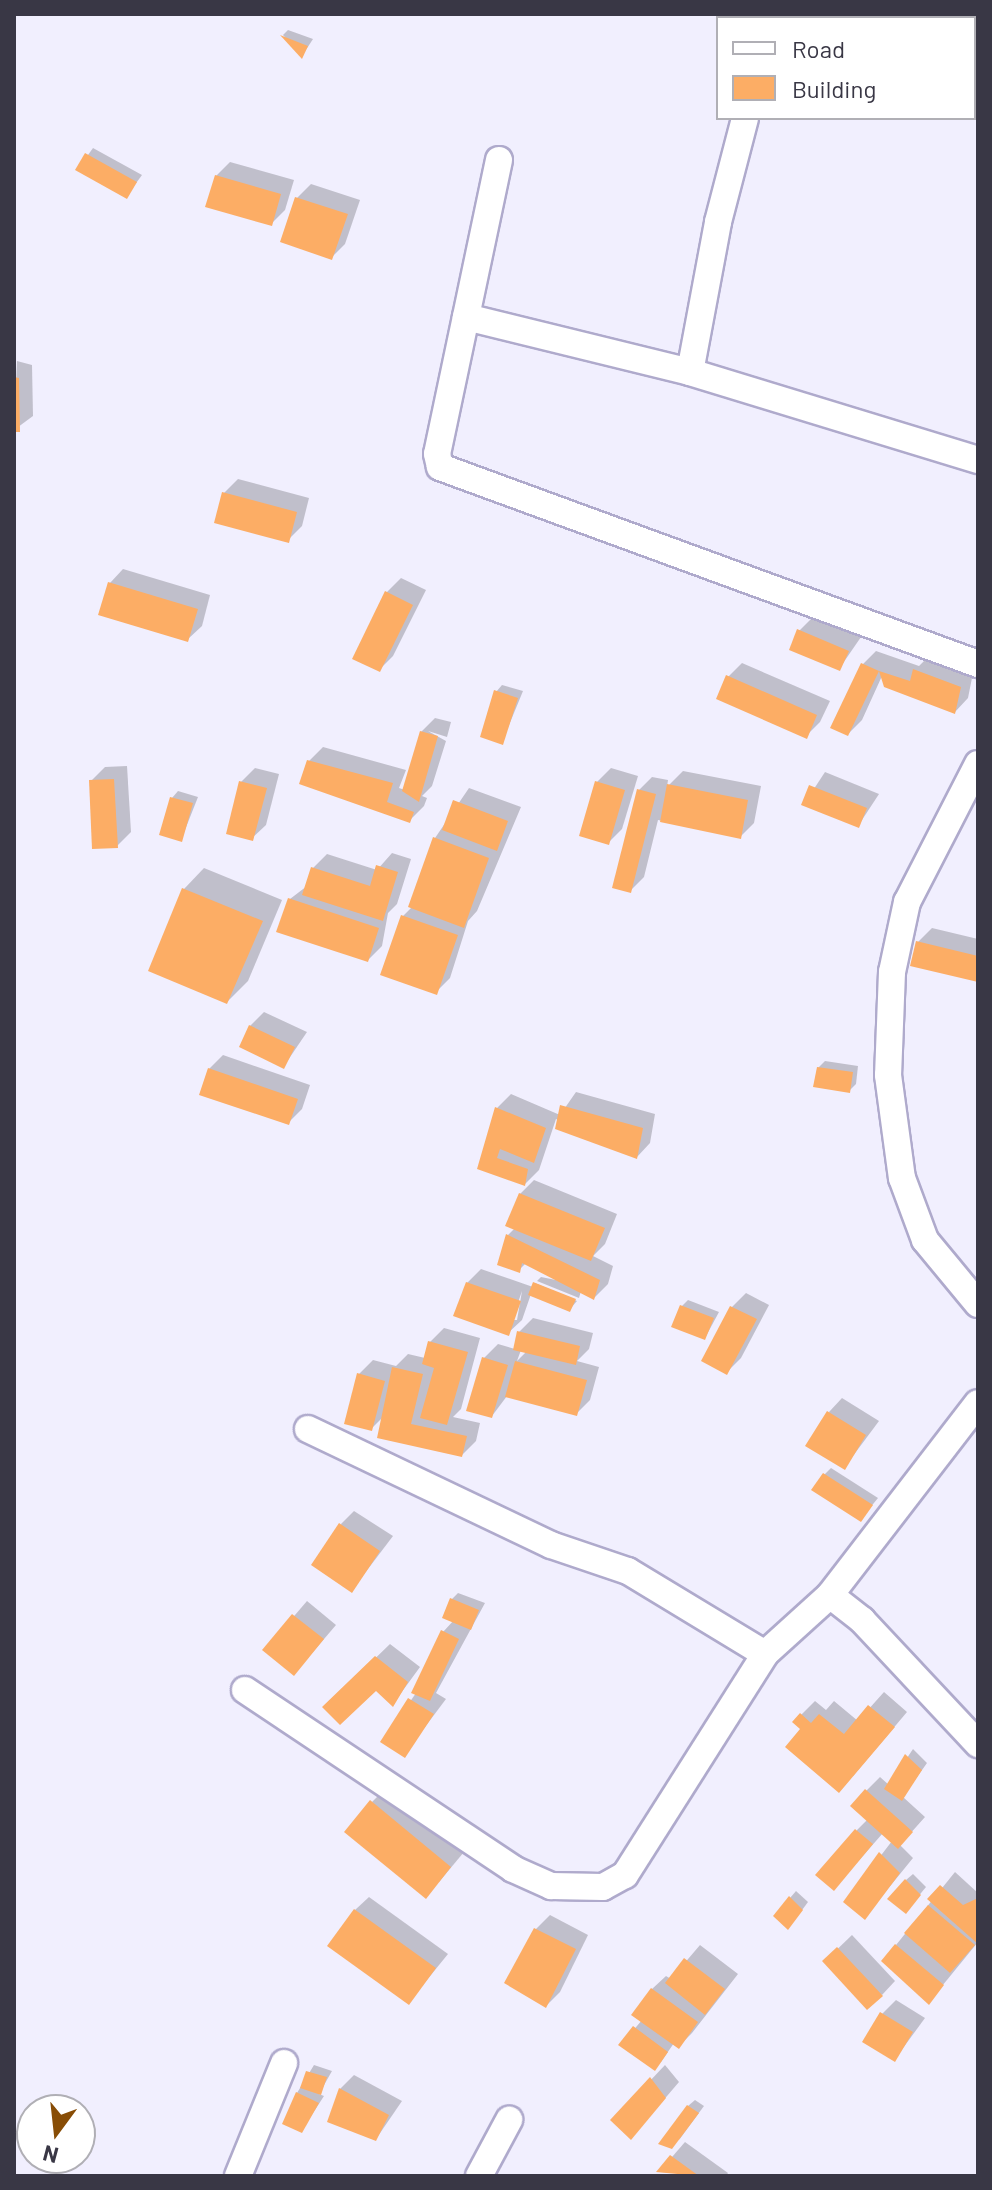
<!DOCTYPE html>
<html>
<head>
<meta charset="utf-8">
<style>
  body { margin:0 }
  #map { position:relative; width:992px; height:2190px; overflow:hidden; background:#f1effe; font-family:Barlow,sans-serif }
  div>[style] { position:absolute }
  .shadow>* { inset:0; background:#0003 }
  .building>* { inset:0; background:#fcad65 }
  .roads { filter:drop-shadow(2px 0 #afaacc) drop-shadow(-2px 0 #afaacc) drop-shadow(0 2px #afaacc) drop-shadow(0 -2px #afaacc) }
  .minor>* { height:26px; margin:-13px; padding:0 13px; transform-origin:13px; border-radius:13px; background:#fff }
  span { translate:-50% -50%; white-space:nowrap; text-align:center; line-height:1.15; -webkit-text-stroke:7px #fff; paint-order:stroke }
  .frame { position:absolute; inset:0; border:16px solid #393745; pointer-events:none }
  .legend { position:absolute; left:716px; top:16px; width:260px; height:104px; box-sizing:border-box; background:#fff; border:2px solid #b0afb5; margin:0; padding:10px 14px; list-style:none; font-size:24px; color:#393745 }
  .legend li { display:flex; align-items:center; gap:16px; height:40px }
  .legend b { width:40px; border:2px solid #b0afb5 }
  .north { position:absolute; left:16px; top:2094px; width:80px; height:80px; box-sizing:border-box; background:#fff; border:2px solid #b0afb5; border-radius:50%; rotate:195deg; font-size:22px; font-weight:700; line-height:32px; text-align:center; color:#393745 }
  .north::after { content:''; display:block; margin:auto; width:28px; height:36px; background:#884d06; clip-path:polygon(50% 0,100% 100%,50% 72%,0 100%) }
</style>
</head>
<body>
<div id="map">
  <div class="shadow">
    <i style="clip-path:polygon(288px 30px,313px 39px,302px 56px,283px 35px)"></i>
    <i style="clip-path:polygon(93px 148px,142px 175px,126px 197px,78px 169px)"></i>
    <i style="clip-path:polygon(230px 162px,294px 180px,285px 210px,271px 224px,216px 176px)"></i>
    <i style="clip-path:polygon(311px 184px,360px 200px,345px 244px,331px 258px,297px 198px)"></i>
    <i style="clip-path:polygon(17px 361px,32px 365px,33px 416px,14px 430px)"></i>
    <i style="clip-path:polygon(238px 479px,309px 498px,302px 526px,288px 540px,224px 493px)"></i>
    <i style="clip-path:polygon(123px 569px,210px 595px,202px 626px,188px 639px,110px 583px)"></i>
    <i style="clip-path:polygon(401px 578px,426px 590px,393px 656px,379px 670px,387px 592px)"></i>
    <i style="clip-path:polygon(813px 617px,861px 637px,839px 669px,799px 631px)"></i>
    <i style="clip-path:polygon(876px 651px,919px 666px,929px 656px,973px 673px,968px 698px,955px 712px,882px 676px,862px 720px,848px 734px,863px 664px)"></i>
    <i style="clip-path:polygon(742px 663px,830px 701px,820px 722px,806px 736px,728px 677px)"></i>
    <i style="clip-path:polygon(502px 685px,523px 691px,502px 742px,496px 692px)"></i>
    <i style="clip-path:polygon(435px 718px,451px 722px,447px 737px,428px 731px,446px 741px,432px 786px,422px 796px,427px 798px,424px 806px,410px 820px,309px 761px,323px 747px,406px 770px,399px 788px,405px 790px,421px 732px)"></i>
    <i style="clip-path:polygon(127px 766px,131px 832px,117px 846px,91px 781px,105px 767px)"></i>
    <i style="clip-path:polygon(255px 768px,279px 774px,266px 825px,252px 838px,241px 782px)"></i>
    <i style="clip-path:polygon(611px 768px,638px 776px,622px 829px,608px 843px,597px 782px)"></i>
    <i style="clip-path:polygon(683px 771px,761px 786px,754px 823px,740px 837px,658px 820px,644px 877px,630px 891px,639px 790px,652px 777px,668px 780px,667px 787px)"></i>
    <i style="clip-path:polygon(825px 772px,879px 794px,858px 826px,804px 804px)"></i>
    <i style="clip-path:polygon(469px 788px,521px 807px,477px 911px,468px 921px,450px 978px,436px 992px,403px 916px,412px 907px,435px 838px)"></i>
    <i style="clip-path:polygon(178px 791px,198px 797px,181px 840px,172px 798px)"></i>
    <i style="clip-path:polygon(392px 853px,411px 859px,397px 904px,388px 913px,382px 946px,368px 960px,290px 899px,307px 886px,313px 868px,327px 854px,377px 870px)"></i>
    <i style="clip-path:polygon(204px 868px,282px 900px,248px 981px,227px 1002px,150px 970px,184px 889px)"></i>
    <i style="clip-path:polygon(932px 928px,978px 939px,978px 980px,918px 942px)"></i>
    <i style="clip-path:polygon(264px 1012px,307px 1032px,284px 1066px,250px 1026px)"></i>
    <i style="clip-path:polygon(223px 1055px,310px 1085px,302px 1109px,288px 1123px,209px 1069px)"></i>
    <i style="clip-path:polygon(825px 1061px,858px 1066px,856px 1084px,849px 1091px,818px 1068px)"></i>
    <i style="clip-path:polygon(576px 1092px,655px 1114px,650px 1143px,637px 1157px,556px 1119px,539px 1170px,525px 1184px,480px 1167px,497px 1108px,511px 1094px,560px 1115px)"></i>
    <i style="clip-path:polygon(534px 1180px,617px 1214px,605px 1244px,593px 1256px,613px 1266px,608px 1284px,594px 1298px,581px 1291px,579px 1298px,537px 1281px,541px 1277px,561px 1281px,526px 1263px,519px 1270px,508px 1235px,515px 1228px,520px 1194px)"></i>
    <i style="clip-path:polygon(evenodd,481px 1269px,533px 1287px,535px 1283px,577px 1301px,570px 1309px,531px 1294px,522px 1320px,508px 1333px,467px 1283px,481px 1269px,522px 1291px,517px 1320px,512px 1320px,522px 1291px)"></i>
    <i style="clip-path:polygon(746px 1293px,769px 1305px,741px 1358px,727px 1372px,704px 1360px,732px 1307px)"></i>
    <i style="clip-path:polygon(688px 1300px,719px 1312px,705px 1338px,682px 1306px)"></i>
    <i style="clip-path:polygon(evenodd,533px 1318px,593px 1333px,589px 1349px,577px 1361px,599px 1367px,590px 1400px,576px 1414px,507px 1396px,492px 1416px,484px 1358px,498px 1344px,515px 1349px,519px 1332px,533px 1318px,521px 1350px,527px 1351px,517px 1361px,521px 1350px)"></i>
    <i style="clip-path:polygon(444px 1328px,480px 1338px,461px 1409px,453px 1417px,480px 1423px,476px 1441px,462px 1455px,383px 1417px,371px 1429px,359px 1374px,373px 1360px,396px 1366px,408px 1354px,425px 1358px,430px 1342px)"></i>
    <i style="clip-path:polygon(842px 1398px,879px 1421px,844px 1468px,829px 1412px)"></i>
    <i style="clip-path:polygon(831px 1468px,878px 1498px,861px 1519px,824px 1475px)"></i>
    <i style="clip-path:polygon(354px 1511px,393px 1536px,352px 1590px,341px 1524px)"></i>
    <i style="clip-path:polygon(458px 1593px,485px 1603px,436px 1693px,446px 1699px,404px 1755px,383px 1741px,416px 1693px,443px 1632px,454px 1620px,452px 1599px)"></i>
    <i style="clip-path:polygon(307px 1601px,336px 1625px,307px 1659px,265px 1650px)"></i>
    <i style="clip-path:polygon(390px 1644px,420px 1667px,393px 1704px,376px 1688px,325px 1707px)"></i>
    <i style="clip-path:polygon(884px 1692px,907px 1712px,853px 1776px,795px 1721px,815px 1701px,826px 1710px,834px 1701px,858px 1721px)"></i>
    <i style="clip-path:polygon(913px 1749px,927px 1763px,903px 1797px,925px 1817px,900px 1845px,913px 1858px,865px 1917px,846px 1901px,892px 1841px,883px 1833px,847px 1874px,857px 1830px,868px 1819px,866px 1791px,880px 1777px,889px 1785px)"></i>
    <i style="clip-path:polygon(386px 1788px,464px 1852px,439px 1882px,372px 1802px)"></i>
    <i style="clip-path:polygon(955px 1872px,978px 1893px,978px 1942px,929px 2002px,896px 1945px)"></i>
    <i style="clip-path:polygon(913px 1874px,926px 1887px,912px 1904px,906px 1880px)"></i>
    <i style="clip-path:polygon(796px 1891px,808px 1902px,794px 1921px,790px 1898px)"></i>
    <i style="clip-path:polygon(369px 1897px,448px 1954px,409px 2002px,355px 1910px)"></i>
    <i style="clip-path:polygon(550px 1915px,588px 1935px,560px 1992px,546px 2006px,507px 1982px,536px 1929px)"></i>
    <i style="clip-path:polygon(852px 1935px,895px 1981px,882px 1995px,825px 1961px)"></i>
    <i style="clip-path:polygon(700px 1945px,738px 1974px,692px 2033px,679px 2046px,674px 2043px,661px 2062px,621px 2045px,642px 2020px,652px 1989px,666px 1976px,671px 1979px)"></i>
    <i style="clip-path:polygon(896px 2000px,925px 2018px,895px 2059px,882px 2014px)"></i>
    <i style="clip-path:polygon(314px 2065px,332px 2071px,319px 2094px,324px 2096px,302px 2130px,297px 2093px)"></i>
    <i style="clip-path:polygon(665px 2065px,679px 2082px,644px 2123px,613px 2120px)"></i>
    <i style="clip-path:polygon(354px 2075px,402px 2101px,376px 2139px,340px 2089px)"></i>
    <i style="clip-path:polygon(695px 2100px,704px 2106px,679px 2140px,688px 2106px)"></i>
    <i style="clip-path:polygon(685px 2142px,728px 2173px,726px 2176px,659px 2172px)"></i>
  </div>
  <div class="building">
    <i style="clip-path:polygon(280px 35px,308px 46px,302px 59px)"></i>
    <i style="clip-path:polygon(85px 153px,137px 182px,127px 199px,75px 170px)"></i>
    <i style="clip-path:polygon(215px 175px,281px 194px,272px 226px,205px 207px)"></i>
    <i style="clip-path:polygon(295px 197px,348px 214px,332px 260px,280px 242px)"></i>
    <i style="clip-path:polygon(14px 377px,19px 378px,20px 432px,14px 432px)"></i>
    <i style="clip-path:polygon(222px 492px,297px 512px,289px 543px,214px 523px)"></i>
    <i style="clip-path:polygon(108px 582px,198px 609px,188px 642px,98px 615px)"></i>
    <i style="clip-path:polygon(385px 591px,413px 605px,380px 672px,352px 659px)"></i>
    <i style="clip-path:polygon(797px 629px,849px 651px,840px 671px,789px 650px)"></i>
    <i style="clip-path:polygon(861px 663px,879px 671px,848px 736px,830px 728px)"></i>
    <i style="clip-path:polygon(913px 669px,961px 687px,955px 714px,884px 687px,879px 671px,910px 681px)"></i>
    <i style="clip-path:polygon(726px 675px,817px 715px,807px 739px,716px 699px)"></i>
    <i style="clip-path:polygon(494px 690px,518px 698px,503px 745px,480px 737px)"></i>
    <i style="clip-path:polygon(420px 731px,438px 736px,419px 802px,402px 791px)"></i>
    <i style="clip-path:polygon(307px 760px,393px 783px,387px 802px,414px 812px,410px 823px,299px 784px)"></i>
    <i style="clip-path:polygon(114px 779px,118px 848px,92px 849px,89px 780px)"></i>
    <i style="clip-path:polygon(239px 781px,267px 788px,253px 841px,226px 834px)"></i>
    <i style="clip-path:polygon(595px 781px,625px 790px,609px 845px,579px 836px)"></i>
    <i style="clip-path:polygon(667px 784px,748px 800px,741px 839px,660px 822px)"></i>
    <i style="clip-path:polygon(809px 785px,867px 808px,859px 828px,801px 805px)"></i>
    <i style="clip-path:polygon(637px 789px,656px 794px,631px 893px,612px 888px)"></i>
    <i style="clip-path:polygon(170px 797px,193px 803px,182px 842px,159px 835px)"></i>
    <i style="clip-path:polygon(453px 800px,508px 821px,497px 851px,442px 830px)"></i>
    <i style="clip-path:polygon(433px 837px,489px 858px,464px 928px,408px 907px)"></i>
    <i style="clip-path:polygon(376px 865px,398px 872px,383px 921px,302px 895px,311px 867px,370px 886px)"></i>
    <i style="clip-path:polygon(182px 888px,263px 921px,227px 1004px,148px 971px)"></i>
    <i style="clip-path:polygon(288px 898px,379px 928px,368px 962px,276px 932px)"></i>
    <i style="clip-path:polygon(401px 915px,458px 935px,437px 995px,380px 975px)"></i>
    <i style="clip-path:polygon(916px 941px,978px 956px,978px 982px,910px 966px)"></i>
    <i style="clip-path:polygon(249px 1025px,295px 1047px,284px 1069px,239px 1047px)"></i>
    <i style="clip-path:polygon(817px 1067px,853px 1072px,850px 1093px,813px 1087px)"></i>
    <i style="clip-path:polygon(208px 1068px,298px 1099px,289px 1125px,199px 1095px)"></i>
    <i style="clip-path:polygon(560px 1105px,643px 1128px,637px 1159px,555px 1129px)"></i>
    <i style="clip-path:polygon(495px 1107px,546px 1128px,534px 1163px,500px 1149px,497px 1158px,528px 1169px,525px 1186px,477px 1169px)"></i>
    <i style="clip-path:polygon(519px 1193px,605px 1228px,591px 1261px,505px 1226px)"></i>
    <i style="clip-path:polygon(506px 1234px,600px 1280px,594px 1300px,522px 1263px,520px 1273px,497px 1265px)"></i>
    <i style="clip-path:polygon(466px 1282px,521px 1301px,509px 1336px,453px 1316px)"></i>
    <i style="clip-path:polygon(533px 1282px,576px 1299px,570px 1312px,528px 1295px)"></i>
    <i style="clip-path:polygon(680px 1305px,714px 1318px,705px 1340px,671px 1327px)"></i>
    <i style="clip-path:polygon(730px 1306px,757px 1319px,727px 1375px,701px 1361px)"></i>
    <i style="clip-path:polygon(517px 1331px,580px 1346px,576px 1365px,513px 1350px)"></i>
    <i style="clip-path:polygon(428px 1341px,468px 1352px,447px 1425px,420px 1418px,434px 1368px,422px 1364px)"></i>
    <i style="clip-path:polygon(482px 1357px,508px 1365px,492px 1418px,466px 1411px)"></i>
    <i style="clip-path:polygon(515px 1361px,587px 1380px,577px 1416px,505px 1397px)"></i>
    <i style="clip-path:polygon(392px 1367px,423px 1374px,411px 1424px,467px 1436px,462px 1457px,377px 1438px)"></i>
    <i style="clip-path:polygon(357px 1373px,385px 1381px,372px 1431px,344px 1424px)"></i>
    <i style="clip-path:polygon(827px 1411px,866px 1435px,845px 1470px,805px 1446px)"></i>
    <i style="clip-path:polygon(823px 1473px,873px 1505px,861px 1522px,811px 1490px)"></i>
    <i style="clip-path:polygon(339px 1523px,380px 1551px,352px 1593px,311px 1565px)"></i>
    <i style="clip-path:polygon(450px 1598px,479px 1610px,471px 1630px,442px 1618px)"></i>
    <i style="clip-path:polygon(292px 1614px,324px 1639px,294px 1676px,262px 1650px)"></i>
    <i style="clip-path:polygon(441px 1630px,459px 1639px,430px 1701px,411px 1693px)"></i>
    <i style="clip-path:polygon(375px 1656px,408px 1682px,393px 1707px,376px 1691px,340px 1725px,322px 1707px)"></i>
    <i style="clip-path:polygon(408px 1698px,434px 1714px,405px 1758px,380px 1742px)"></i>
    <i style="clip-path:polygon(868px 1705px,895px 1727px,839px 1793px,785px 1747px,800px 1729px,792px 1722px,800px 1713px,811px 1723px,819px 1714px,844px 1734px)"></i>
    <i style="clip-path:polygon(905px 1754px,922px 1770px,902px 1801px,884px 1789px)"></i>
    <i style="clip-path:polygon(865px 1789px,913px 1832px,898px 1849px,850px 1806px)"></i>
    <i style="clip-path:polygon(370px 1800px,451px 1867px,426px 1899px,344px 1832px)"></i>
    <i style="clip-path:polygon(855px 1829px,873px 1844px,834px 1891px,815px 1875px)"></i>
    <i style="clip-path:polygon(879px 1852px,900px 1873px,865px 1920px,843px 1902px)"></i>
    <i style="clip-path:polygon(905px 1879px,921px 1895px,906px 1914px,887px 1899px)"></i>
    <i style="clip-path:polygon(940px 1885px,963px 1905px,978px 1898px,978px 1944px,927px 1899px)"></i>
    <i style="clip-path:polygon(789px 1896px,803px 1910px,788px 1930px,773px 1916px)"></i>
    <i style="clip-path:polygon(928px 1905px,975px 1945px,950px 1973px,904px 1933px)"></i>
    <i style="clip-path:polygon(354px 1909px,436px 1968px,409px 2005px,327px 1946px)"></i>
    <i style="clip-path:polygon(534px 1928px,576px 1949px,546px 2008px,504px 1983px)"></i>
    <i style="clip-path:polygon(895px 1944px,944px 1985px,929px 2005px,881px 1961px)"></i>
    <i style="clip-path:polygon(837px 1947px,883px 1996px,867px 2010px,822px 1961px)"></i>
    <i style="clip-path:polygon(684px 1958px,725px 1989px,705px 2015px,665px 1983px)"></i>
    <i style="clip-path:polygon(651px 1988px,698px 2022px,679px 2049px,631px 2015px)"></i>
    <i style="clip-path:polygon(880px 2012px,913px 2032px,895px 2062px,862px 2042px)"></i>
    <i style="clip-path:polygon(633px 2026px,668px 2052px,655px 2071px,618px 2045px)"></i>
    <i style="clip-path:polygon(306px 2071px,327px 2077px,321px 2095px,300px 2088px)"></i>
    <i style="clip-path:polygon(650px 2077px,666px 2098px,631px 2140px,610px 2120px)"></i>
    <i style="clip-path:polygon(339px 2088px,389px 2115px,376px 2141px,327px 2122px)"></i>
    <i style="clip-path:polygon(296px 2092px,319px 2103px,302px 2133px,282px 2124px)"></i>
    <i style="clip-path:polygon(687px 2105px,699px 2113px,672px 2149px,658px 2144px)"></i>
    <i style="clip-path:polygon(670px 2155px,699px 2176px,656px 2172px)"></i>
  </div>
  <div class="roads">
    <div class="minor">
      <i style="left:770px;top:18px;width:4px;rotate:-76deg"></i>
      <i style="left:499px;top:160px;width:300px;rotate:101.9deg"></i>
      <i style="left:437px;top:454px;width:13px;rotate:77deg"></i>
      <i style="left:440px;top:467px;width:573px;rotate:20.11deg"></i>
      <i style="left:466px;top:317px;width:231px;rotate:13.8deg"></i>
      <i style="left:690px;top:372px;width:301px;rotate:17deg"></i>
      <i style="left:690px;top:372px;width:153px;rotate:-79.4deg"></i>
      <i style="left:718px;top:222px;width:107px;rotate:-75.4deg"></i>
      <i style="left:978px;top:764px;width:155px;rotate:117.2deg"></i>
      <i style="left:907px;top:902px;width:72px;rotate:102.1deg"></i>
      <i style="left:892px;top:972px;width:103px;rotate:92.2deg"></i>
      <i style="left:888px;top:1075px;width:104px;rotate:82.3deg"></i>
      <i style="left:902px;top:1178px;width:66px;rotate:69.6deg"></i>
      <i style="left:925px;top:1240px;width:83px;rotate:50.4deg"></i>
      <i style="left:308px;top:1429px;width:269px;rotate:25.5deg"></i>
      <i style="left:551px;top:1545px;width:81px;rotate:18.7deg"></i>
      <i style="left:628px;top:1571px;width:160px;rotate:31.2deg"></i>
      <i style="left:830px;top:1595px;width:41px;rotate:38deg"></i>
      <i style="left:862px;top:1620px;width:170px;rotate:46.9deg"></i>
      <i style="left:245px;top:1690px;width:322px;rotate:33.7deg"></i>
      <i style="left:513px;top:1869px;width:42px;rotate:24.1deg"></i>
      <i style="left:551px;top:1886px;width:52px;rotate:1.1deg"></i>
      <i style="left:603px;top:1887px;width:25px;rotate:-29deg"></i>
      <i style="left:625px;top:1875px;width:262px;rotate:-57.6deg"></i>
      <i style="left:765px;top:1654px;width:88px;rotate:-42.2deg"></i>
      <i style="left:830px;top:1595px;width:242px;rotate:-52.4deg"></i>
      <i style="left:238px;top:2176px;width:122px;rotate:-67.8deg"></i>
      <i style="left:479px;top:2176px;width:64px;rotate:-61.8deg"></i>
    </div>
  </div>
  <div class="frame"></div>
  <ul class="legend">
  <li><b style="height:10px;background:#fff"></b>Road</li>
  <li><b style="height:22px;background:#fcad65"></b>Building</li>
  </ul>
  <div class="north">N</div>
</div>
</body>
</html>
